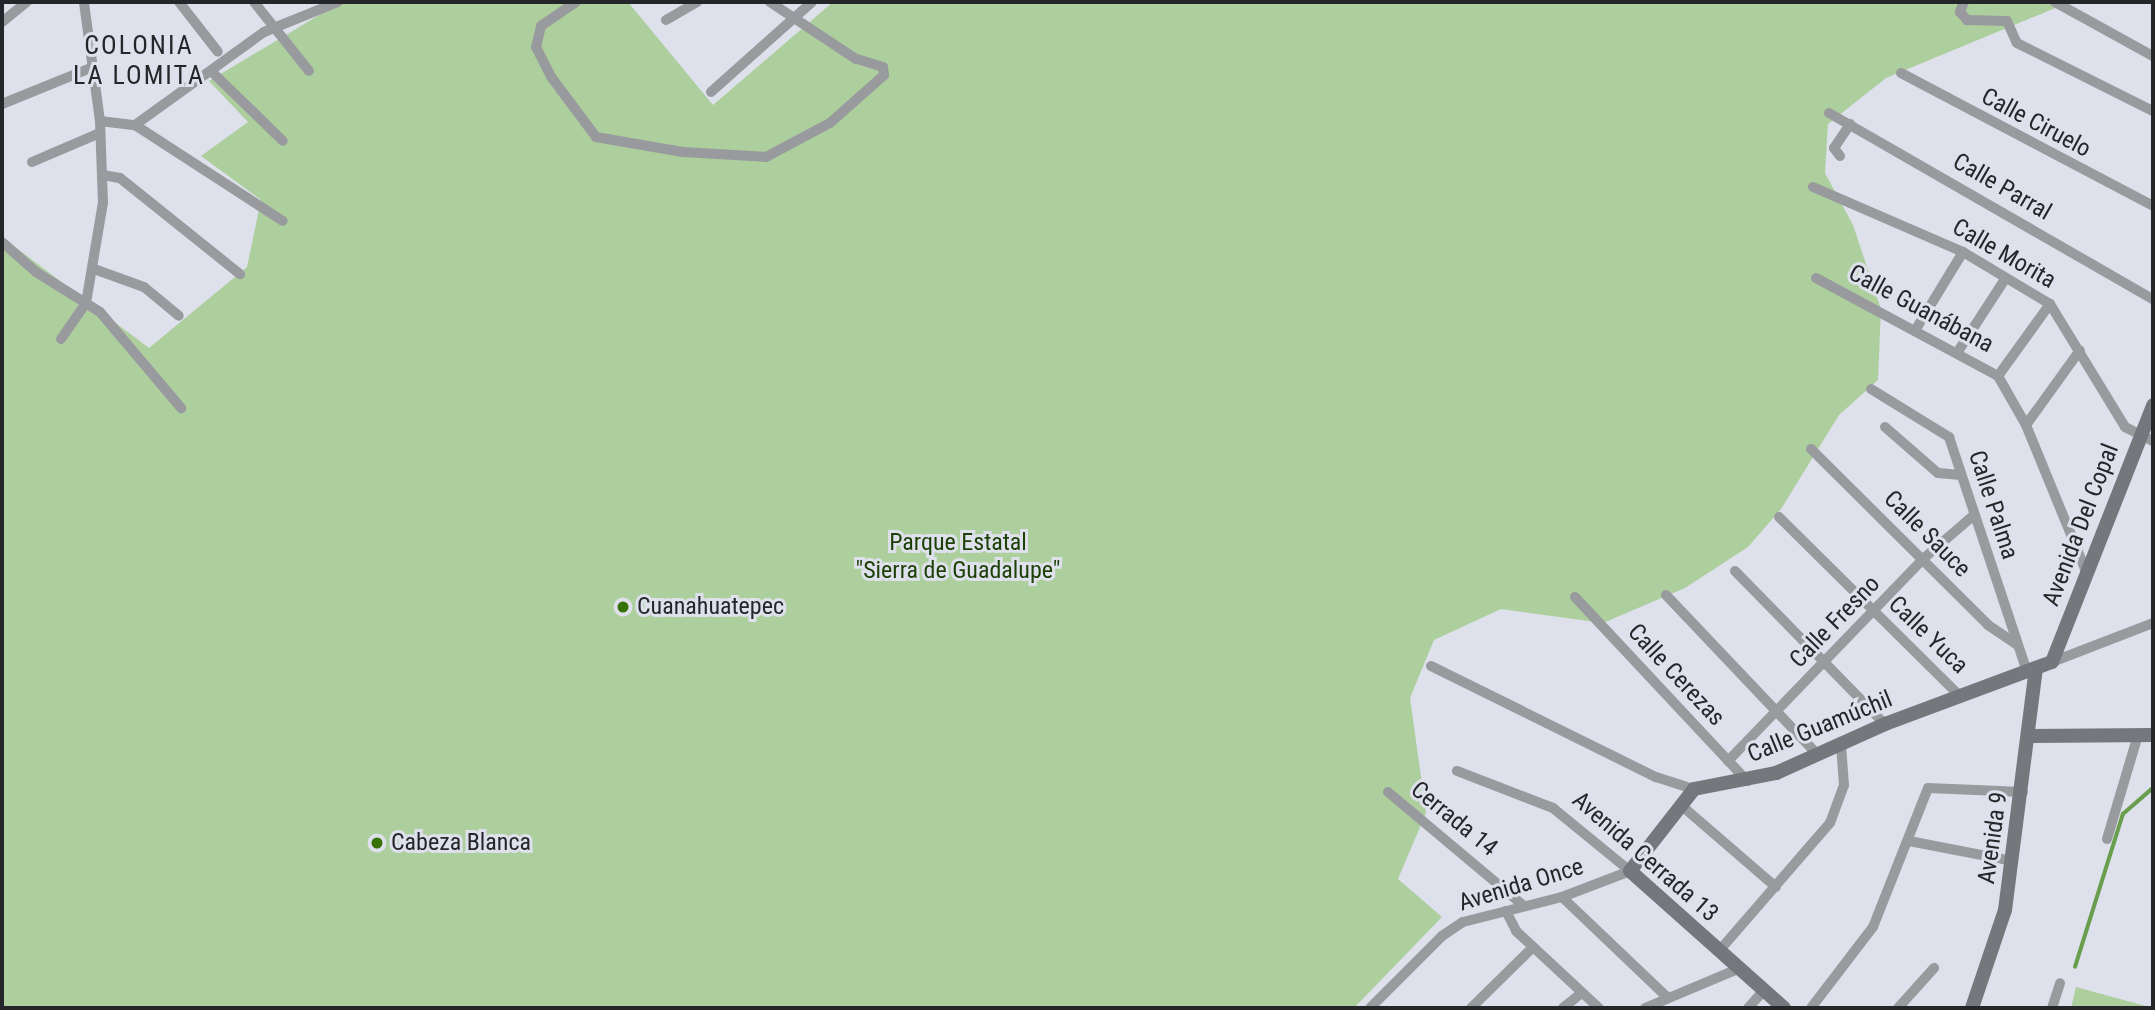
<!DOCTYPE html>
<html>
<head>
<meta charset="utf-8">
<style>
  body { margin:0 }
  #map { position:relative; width:2155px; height:1010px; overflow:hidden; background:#dee1eb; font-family:"Roboto Condensed",sans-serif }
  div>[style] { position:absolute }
  .green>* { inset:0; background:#adcf9e }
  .stream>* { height:3.5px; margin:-1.75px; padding:0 1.75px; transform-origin:1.75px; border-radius:1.75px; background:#689e4d }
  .street>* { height:10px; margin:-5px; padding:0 5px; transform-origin:5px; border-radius:5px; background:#999a9e }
  .secondary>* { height:14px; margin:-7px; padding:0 7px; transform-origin:7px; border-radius:7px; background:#76777d }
  .dots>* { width:19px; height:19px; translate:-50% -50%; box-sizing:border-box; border:4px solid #dee1eb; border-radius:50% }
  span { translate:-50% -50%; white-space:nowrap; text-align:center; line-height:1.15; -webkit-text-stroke:6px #dee1eb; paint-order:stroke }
  .street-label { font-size:24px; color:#252629 }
  .park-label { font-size:24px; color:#1b3f04 }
  .poi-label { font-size:24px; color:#252629 }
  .left { translate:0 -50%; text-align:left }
  .neighbourhood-label { font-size:26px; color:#252629; letter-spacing:2px }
  .frame { position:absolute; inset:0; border:4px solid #252629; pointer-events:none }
</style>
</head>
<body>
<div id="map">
  <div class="green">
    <i style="clip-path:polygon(341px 2px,628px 2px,713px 105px,833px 2px,2070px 2px,1886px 78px,1828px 124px,1825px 173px,1853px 225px,1881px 309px,1878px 380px,1839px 415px,1781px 509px,1748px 547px,1685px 588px,1603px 623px,1501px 609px,1434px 640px,1410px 698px,1426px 813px,1398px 879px,1442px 917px,1354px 1008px,2px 1008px,2px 237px,149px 348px,247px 267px,261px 200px,201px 156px,248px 122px,209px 81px)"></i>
    <i style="clip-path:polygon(2076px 987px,2153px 1008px,2071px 1008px)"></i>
  </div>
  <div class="stream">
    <i style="left:2075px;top:967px;width:160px;rotate:-72.6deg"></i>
    <i style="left:2123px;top:814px;width:40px;rotate:-41deg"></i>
  </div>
  <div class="street">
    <i style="left:179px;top:2px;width:63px;rotate:52deg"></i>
    <i style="left:254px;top:2px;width:88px;rotate:51.4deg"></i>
    <i style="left:576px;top:2px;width:42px;rotate:145.6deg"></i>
    <i style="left:541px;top:26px;width:22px;rotate:103deg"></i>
    <i style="left:536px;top:47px;width:35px;rotate:63deg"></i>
    <i style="left:552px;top:78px;width:74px;rotate:53.3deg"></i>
    <i style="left:596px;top:137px;width:88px;rotate:9.8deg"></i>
    <i style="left:683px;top:152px;width:83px;rotate:3.4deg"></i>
    <i style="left:766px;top:157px;width:72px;rotate:-28deg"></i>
    <i style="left:830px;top:123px;width:72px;rotate:-41.6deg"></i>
    <i style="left:884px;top:75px;width:8px;rotate:-97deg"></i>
    <i style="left:883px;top:67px;width:28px;rotate:-163deg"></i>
    <i style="left:856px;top:59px;width:103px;rotate:-146.5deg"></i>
    <i style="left:1964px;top:2px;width:11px;rotate:112deg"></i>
    <i style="left:1960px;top:12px;width:11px;rotate:49deg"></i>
    <i style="left:1967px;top:20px;width:40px;rotate:1.4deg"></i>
    <i style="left:2007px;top:21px;width:24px;rotate:66deg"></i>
    <i style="left:2017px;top:43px;width:152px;rotate:26.6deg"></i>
    <i style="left:2055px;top:2px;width:112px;rotate:28.9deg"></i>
    <i style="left:666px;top:20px;width:36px;rotate:-30deg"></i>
    <i style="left:2px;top:22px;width:32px;rotate:-39deg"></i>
    <i style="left:211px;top:71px;width:100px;rotate:44.2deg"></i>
    <i style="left:1901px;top:73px;width:285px;rotate:27.8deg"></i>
    <i style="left:711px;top:92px;width:135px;rotate:-41.7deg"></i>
    <i style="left:2px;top:104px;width:98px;rotate:-22.1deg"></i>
    <i style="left:1829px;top:113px;width:374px;rotate:29.9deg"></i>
    <i style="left:100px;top:121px;width:35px;rotate:7deg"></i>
    <i style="left:135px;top:125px;width:159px;rotate:-35.8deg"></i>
    <i style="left:264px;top:32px;width:80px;rotate:-22.1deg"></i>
    <i style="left:135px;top:125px;width:176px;rotate:33deg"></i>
    <i style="left:1840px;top:156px;width:10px;rotate:-127deg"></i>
    <i style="left:1834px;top:148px;width:29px;rotate:-56deg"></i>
    <i style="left:32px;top:162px;width:74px;rotate:-23.1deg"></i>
    <i style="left:103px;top:175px;width:17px;rotate:10deg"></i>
    <i style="left:120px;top:178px;width:154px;rotate:38.7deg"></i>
    <i style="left:1813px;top:187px;width:163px;rotate:23.4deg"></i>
    <i style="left:1963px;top:252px;width:101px;rotate:30.9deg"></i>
    <i style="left:2050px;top:304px;width:144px;rotate:58.6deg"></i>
    <i style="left:2125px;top:427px;width:31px;rotate:27deg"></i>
    <i style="left:2px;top:242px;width:45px;rotate:41.4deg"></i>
    <i style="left:36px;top:272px;width:75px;rotate:32deg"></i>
    <i style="left:100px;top:312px;width:126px;rotate:49.8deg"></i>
    <i style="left:94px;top:269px;width:53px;rotate:19.8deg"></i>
    <i style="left:144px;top:287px;width:45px;rotate:39.6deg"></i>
    <i style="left:1816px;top:278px;width:207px;rotate:28.3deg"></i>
    <i style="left:1998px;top:376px;width:56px;rotate:60.3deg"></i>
    <i style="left:2026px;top:425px;width:161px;rotate:67.7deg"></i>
    <i style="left:1916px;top:329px;width:90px;rotate:-58.6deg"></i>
    <i style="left:61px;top:339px;width:44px;rotate:-55.2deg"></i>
    <i style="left:86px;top:303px;width:101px;rotate:-80.4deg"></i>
    <i style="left:103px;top:203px;width:82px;rotate:-92.1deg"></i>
    <i style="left:100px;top:121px;width:120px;rotate:-97.7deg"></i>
    <i style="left:1957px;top:353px;width:88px;rotate:-57deg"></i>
    <i style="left:1998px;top:376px;width:89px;rotate:-54.2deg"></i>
    <i style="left:1871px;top:389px;width:92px;rotate:31.6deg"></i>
    <i style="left:1949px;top:437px;width:248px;rotate:71.6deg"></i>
    <i style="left:2026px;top:425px;width:92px;rotate:-54.2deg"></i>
    <i style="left:1885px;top:427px;width:70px;rotate:41deg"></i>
    <i style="left:1938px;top:473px;width:23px;rotate:5deg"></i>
    <i style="left:1811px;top:449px;width:250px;rotate:44.8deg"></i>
    <i style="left:1988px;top:625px;width:34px;rotate:34deg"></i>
    <i style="left:1779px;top:517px;width:253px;rotate:44.7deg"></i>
    <i style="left:1735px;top:571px;width:214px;rotate:45.6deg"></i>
    <i style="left:1666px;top:595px;width:221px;rotate:46.5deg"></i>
    <i style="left:1575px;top:597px;width:252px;rotate:46.9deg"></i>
    <i style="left:2052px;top:662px;width:108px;rotate:-21.1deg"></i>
    <i style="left:1431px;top:666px;width:251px;rotate:26.3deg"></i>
    <i style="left:1656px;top:777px;width:40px;rotate:18deg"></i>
    <i style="left:1728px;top:761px;width:281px;rotate:-46deg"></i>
    <i style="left:1923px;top:559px;width:67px;rotate:-40.8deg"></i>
    <i style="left:1388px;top:792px;width:177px;rotate:40deg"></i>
    <i style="left:1682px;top:806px;width:124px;rotate:40.8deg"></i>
    <i style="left:2107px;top:839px;width:109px;rotate:-73.4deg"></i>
    <i style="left:1909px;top:841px;width:106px;rotate:10.9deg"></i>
    <i style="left:1562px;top:897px;width:144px;rotate:43.6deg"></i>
    <i style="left:1506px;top:911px;width:22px;rotate:63deg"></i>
    <i style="left:1516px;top:931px;width:113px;rotate:42.9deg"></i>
    <i style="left:1719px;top:951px;width:169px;rotate:-49.1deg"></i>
    <i style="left:1830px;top:823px;width:40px;rotate:-69.8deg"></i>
    <i style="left:1844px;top:785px;width:40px;rotate:-94.3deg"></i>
    <i style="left:1370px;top:1008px;width:102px;rotate:-45deg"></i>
    <i style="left:1442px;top:936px;width:25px;rotate:-34deg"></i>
    <i style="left:1463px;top:922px;width:102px;rotate:-14.2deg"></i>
    <i style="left:1562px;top:897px;width:73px;rotate:-20.9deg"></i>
    <i style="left:1630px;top:871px;width:99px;rotate:-140.7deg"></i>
    <i style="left:1553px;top:808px;width:103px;rotate:-158.9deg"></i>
    <i style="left:1471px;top:1008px;width:87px;rotate:-44.5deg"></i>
    <i style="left:1563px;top:1008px;width:22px;rotate:-39deg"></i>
    <i style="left:1645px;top:1008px;width:101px;rotate:-22.8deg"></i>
    <i style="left:1748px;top:1008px;width:24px;rotate:-48deg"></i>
    <i style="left:1811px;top:1008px;width:102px;rotate:-52.6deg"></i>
    <i style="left:1873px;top:927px;width:149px;rotate:-68.4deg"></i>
    <i style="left:1928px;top:788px;width:95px;rotate:2.4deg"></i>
    <i style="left:1898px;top:1008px;width:54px;rotate:-48deg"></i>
    <i style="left:2052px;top:1008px;width:26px;rotate:-72deg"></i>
  </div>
  <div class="secondary">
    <i style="left:2029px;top:736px;width:124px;rotate:-0.5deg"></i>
    <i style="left:1784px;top:1008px;width:206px;rotate:-138.3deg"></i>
    <i style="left:1630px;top:871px;width:104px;rotate:-52deg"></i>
    <i style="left:1694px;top:789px;width:84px;rotate:-11deg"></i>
    <i style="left:1776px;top:773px;width:120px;rotate:-24.2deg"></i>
    <i style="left:1885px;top:724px;width:178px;rotate:-20.4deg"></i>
    <i style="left:2052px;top:662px;width:276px;rotate:-68.5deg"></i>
    <i style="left:1972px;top:1008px;width:103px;rotate:-71.4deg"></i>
    <i style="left:2005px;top:910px;width:243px;rotate:-82.7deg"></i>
  </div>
  <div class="dots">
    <i style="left:623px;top:607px;background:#367206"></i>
    <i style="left:377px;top:843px;background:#367206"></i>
  </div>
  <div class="street-label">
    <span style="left:2036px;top:123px;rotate:28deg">Calle Ciruelo</span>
    <span style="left:2002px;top:187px;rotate:30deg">Calle Parral</span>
    <span style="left:2004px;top:254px;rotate:30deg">Calle Morita</span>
    <span style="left:1921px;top:309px;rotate:28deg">Calle Guanábana</span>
    <span style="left:1993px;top:505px;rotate:72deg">Calle Palma</span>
    <span style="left:2081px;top:525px;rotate:-69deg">Avenida Del Copal</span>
    <span style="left:1927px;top:534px;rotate:45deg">Calle Sauce</span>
    <span style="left:1835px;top:622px;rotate:-46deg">Calle Fresno</span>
    <span style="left:1928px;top:635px;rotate:44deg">Calle Yuca</span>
    <span style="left:1676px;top:675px;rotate:47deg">Calle Cerezas</span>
    <span style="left:1820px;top:727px;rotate:-22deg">Calle Guamúchil</span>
    <span style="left:1454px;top:819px;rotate:39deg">Cerrada 14</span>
    <span style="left:1993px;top:838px;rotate:-82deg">Avenida 9</span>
    <span style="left:1645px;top:857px;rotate:41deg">Avenida Cerrada 13</span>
    <span style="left:1521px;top:885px;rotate:-17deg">Avenida Once</span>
  </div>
  <div class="park-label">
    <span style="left:958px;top:557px">Parque Estatal<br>"Sierra de Guadalupe"</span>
  </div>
  <div class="poi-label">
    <span class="left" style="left:637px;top:607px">Cuanahuatepec</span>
    <span class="left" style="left:391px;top:843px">Cabeza Blanca</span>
  </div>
  <div class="neighbourhood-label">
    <span style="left:139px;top:61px">COLONIA<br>LA LOMITA</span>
  </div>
  <div class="frame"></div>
</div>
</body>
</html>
